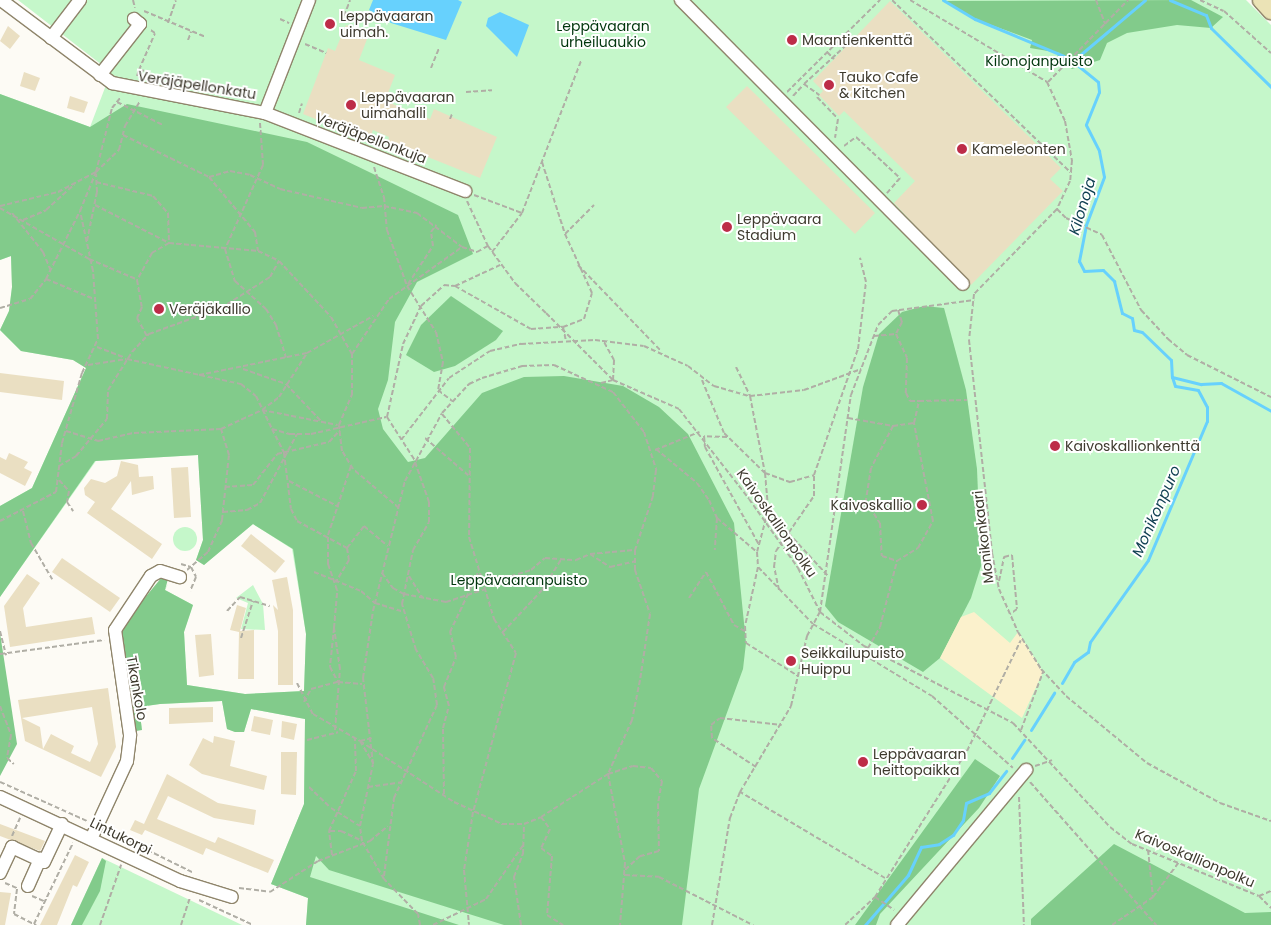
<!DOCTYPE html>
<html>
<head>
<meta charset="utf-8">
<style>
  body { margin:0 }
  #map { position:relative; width:1271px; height:925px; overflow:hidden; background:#fdfbf5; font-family:Poppins,sans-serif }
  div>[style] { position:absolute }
  .green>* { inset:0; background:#c5f7ca }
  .round { border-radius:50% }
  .forest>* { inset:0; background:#82cb8b }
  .sand>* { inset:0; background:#fbf1cc }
  .water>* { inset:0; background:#67d1fd }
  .stream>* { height:3px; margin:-1.5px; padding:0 1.5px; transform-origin:1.5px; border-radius:1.5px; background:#67d1fd }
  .building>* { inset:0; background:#eadfc2 }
  .path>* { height:2px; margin-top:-1px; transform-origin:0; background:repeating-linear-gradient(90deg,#b0aea5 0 5px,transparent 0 7.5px) }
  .roads { filter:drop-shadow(1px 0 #8f856b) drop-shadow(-1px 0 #8f856b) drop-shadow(0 1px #8f856b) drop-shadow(0 -1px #8f856b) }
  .minor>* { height:12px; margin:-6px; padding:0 6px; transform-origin:6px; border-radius:6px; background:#fff }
  .major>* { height:16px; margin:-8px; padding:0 8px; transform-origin:8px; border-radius:8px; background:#ebe3b6 }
  .path-bridge>* { height:2px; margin-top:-1px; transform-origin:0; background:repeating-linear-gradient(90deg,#b0aea5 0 5px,transparent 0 7.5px) }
  .dots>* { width:14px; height:14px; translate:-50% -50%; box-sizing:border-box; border:2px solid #fff; border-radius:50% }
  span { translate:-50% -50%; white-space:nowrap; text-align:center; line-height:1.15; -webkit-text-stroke:4px #fff; paint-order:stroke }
  .poi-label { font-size:14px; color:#3e3a2e }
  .left { translate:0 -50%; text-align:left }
  .right { translate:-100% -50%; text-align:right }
  .park-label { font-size:14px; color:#00360d }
  .street-label { font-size:14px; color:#3e3a2e }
  .water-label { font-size:15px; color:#0e3e50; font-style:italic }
</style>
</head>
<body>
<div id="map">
  <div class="green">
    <i style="clip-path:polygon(18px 0,1246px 0,1271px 25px,1271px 925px,306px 925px,308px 898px,271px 884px,304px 804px,305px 719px,251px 709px,244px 732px,235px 732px,227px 729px,222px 701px,160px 704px,139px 707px,142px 730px,120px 653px,168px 584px,165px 590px,193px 605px,184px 632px,187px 685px,245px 694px,304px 691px,306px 634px,292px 549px,253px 524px,204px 565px,196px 560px,203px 540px,198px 455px,96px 461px,0 597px,0 506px,32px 488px,86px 368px,73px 360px,21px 351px,0 330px,9px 311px,12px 287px,11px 256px,0 260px,0 94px,90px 127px,111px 72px)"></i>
    <i class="round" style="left:173px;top:527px;width:24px;height:24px"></i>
    <i style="clip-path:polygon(253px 585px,263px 604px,265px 630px,241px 629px,248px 603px,236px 598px)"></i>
    <i style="clip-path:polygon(102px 858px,242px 925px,71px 925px)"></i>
  </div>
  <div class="forest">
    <i style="clip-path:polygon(1191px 0,1223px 17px,1211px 28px,1177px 25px,1127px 33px,1107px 43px,1100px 60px,1072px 69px,1057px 56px,1060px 53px,1030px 48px,1032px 40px,975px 19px,944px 1px)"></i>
    <i style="clip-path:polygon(0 94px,90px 127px,127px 104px,307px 142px,458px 215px,473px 254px,417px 282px,395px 322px,388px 380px,378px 409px,383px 429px,408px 462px,425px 458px,482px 393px,524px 377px,564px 376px,623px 386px,659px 407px,688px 434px,734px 523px,746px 643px,743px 669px,699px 789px,682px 925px,504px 925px,329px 870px,316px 856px,310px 877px,459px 925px,306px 925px,308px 898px,271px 884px,304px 804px,305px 719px,251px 709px,244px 732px,235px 732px,227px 729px,222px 701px,160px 704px,139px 707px,142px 730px,136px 731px,119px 639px,124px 623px,162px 577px,168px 579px,165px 590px,193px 605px,184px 632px,187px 685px,245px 694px,304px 691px,306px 634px,293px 549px,253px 524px,204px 565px,196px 560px,203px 540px,198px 455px,95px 461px,0 597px,0 506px,32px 488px,86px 368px,73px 360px,21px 351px,0 330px,9px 311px,12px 287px,11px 256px,0 260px)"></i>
    <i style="clip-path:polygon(451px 296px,503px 331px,496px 340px,455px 366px,434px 372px,406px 355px,421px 325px)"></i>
    <i style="clip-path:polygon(924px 306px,944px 308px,966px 390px,977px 469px,981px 566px,971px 598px,940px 658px,923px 672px,838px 622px,825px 606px,863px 387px,879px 334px,902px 312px)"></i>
    <i style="clip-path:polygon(0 633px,17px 744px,0 776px)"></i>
    <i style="clip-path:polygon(975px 759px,1000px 776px,979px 808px,880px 914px,876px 925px,855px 925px)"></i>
    <i style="clip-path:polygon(1114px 844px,1245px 913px,1271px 912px,1271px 925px,1031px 925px,1031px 919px)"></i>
    <i style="clip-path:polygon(102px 858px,106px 861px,100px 891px,82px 925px,71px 925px)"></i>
  </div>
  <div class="sand">
    <i style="clip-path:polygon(974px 612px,1010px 643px,1018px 632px,1043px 672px,1022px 718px,940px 658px,961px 617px)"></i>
  </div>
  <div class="water">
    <i style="clip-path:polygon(373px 0,458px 0,462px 2px,446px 40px,391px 23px,369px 10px)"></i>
    <i style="clip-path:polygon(500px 12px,529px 25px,517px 57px,486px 26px,488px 18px)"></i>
  </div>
  <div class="stream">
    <i style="left:943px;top:0;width:37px;rotate:31deg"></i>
    <i style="left:975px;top:19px;width:96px;rotate:22.6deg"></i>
    <i style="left:1170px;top:0;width:39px;rotate:23deg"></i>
    <i style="left:1206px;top:15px;width:14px;rotate:69deg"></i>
    <i style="left:1211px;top:28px;width:84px;rotate:44.5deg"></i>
    <i style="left:1076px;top:64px;width:28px;rotate:39deg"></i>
    <i style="left:1098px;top:82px;width:10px;rotate:84deg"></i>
    <i style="left:1099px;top:92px;width:35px;rotate:112deg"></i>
    <i style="left:1086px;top:125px;width:29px;rotate:63deg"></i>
    <i style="left:1099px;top:151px;width:26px;rotate:79deg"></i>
    <i style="left:1104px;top:177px;width:51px;rotate:110.6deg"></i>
    <i style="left:1086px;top:225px;width:37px;rotate:101deg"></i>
    <i style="left:1079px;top:261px;width:11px;rotate:63deg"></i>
    <i style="left:1084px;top:271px;width:19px;rotate:-3deg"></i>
    <i style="left:1103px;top:270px;width:16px;rotate:45deg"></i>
    <i style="left:1114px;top:281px;width:33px;rotate:76deg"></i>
    <i style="left:1122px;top:313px;width:11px;rotate:27deg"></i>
    <i style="left:1132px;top:318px;width:12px;rotate:81deg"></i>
    <i style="left:1134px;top:330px;width:8px;rotate:14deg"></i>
    <i style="left:1142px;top:332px;width:40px;rotate:44deg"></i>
    <i style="left:1171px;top:360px;width:17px;rotate:87deg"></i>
    <i style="left:1077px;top:65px;width:10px;rotate:-73deg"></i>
    <i style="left:1080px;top:55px;width:85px;rotate:-40.2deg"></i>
    <i style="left:1172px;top:377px;width:30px;rotate:14deg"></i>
    <i style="left:1201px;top:384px;width:20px;rotate:-3deg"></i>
    <i style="left:1221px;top:383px;width:57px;rotate:29.2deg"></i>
    <i style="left:1062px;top:683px;width:24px;rotate:-60deg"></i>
    <i style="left:1074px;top:662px;width:17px;rotate:-36deg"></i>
    <i style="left:1088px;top:652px;width:10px;rotate:-79deg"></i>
    <i style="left:1090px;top:642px;width:100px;rotate:-54.7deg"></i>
    <i style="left:1148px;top:560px;width:151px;rotate:-67deg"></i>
    <i style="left:1207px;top:421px;width:14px;rotate:-90deg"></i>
    <i style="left:1207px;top:407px;width:19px;rotate:-118deg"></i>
    <i style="left:1198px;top:390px;width:23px;rotate:-170deg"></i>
    <i style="left:1175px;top:386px;width:9px;rotate:-108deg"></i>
    <i style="left:1031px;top:730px;width:44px;rotate:-58.1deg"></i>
    <i style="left:1012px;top:758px;width:22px;rotate:-56deg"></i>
    <i style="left:865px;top:925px;width:66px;rotate:-49.3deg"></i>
    <i style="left:908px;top:875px;width:31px;rotate:-65deg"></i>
    <i style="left:921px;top:847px;width:18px;rotate:-9deg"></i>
    <i style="left:939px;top:844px;width:17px;rotate:-33deg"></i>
    <i style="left:953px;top:835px;width:18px;rotate:-56deg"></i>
    <i style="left:963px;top:820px;width:17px;rotate:-80deg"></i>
    <i style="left:966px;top:803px;width:25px;rotate:-23deg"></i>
    <i style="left:989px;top:793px;width:28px;rotate:-52deg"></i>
  </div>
  <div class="building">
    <i style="clip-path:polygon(890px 1px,1061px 168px,1050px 179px,1063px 191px,971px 285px,894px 203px,915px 181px,844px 111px,839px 116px,819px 95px,823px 91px,813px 81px)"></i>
    <i style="clip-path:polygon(346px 25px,369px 34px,359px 60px,395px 75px,385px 101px,430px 119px,434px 109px,497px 137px,480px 178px,388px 141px,389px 137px,373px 130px,369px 141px,303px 114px,328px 48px,335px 51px)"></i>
    <i style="clip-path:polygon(8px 26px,20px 36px,10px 49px,0 41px)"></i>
    <i style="clip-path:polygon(24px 72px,40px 78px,35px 91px,20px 86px)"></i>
    <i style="clip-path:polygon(747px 86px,875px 213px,855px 234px,726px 107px)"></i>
    <i style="clip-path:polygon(70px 96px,88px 102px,84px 113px,67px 108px)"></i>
    <i style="clip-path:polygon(0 373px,64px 381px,62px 400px,0 392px)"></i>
    <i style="clip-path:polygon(9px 453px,28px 462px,24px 468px,32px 472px,25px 486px,0 473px,0 457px,6px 460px)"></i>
    <i style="clip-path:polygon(121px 461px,138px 465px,139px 477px,153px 476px,154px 489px,132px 495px,131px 481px,111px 509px,162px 544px,152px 559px,87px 513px,95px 502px,85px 495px,84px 488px,91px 479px,105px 483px,117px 476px)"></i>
    <i style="clip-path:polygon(188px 467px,191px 517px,174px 518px,171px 468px)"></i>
    <i style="clip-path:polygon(251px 534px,285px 561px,275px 573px,241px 546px)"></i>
    <i style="clip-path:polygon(62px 558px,120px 598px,110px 612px,52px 572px)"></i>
    <i style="clip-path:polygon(27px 574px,40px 583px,23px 608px,26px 627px,92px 617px,95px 634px,10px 647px,4px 606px)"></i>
    <i style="clip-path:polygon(287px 577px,293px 610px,293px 685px,278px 685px,278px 631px,273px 605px,278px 610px,272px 580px)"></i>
    <i style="clip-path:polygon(237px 605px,246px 608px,240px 631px,254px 630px,254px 679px,238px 679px,239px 632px,230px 630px)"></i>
    <i style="clip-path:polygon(211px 634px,214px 675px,199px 677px,195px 635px)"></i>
    <i style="clip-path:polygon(evenodd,108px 688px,116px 747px,101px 777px,25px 741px,18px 700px,108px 688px,92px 707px,98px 744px,90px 762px,71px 753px,74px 746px,51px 734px,43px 749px,40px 727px,22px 718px,92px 707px)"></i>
    <i style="clip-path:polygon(213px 707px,213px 722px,169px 724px,169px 708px)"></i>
    <i style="clip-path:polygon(254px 716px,273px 720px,270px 735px,251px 731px)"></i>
    <i style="clip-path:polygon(282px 721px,297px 724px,294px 740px,281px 737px)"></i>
    <i style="clip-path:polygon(214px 736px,235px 741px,230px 766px,267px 776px,264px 790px,202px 774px,189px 765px,203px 738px,213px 743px)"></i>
    <i style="clip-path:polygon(281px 752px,297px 752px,296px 795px,281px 794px)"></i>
    <i style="clip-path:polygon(167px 774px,218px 803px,256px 810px,254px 825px,214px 818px,168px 796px,157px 819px,215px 843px,218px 837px,274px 860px,268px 873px,206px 848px,203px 855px,145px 830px,142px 835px,130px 830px,135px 820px,144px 824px)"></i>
    <i style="clip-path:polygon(0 824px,45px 841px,40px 851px,0 836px)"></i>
    <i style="clip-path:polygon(75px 855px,89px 862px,77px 887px,73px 885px,57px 925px,40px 925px)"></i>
    <i style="clip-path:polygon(0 892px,11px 893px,5px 925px,0 925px)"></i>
  </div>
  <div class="path">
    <i style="left:133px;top:0;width:8px;rotate:76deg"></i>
    <i style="left:892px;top:0;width:248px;rotate:44deg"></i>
    <i style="left:910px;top:0;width:160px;rotate:30.9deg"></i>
    <i style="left:1047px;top:82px;width:43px;rotate:65.2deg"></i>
    <i style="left:1065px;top:121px;width:40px;rotate:80deg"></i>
    <i style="left:1072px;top:160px;width:21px;rotate:95deg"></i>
    <i style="left:1070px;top:181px;width:31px;rotate:115deg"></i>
    <i style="left:1057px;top:209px;width:119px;rotate:134.3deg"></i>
    <i style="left:974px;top:294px;width:46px;rotate:96.2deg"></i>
    <i style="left:969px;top:340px;width:214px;rotate:83.8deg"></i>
    <i style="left:992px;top:553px;width:37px;rotate:79deg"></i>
    <i style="left:999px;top:589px;width:47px;rotate:66.2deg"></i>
    <i style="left:1018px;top:632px;width:44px;rotate:58.1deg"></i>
    <i style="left:1041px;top:669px;width:37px;rotate:47deg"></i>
    <i style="left:1066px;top:696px;width:105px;rotate:39.6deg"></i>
    <i style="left:1147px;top:763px;width:83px;rotate:28.7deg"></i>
    <i style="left:1220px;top:803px;width:54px;rotate:19.4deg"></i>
    <i style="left:1096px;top:0;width:26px;rotate:69deg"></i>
    <i style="left:1200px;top:0;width:26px;rotate:25deg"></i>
    <i style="left:1224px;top:11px;width:63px;rotate:41.8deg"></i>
    <i style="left:144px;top:11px;width:67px;rotate:22.8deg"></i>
    <i style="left:344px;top:16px;width:17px;rotate:-69deg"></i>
    <i style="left:280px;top:19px;width:10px;rotate:24deg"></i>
    <i style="left:168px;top:23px;width:24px;rotate:-71deg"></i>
    <i style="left:188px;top:40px;width:9px;rotate:-69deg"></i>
    <i style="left:305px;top:44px;width:23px;rotate:23deg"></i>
    <i style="left:827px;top:52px;width:10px;rotate:45deg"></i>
    <i style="left:431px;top:68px;width:22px;rotate:-68deg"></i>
    <i style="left:139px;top:70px;width:40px;rotate:-66.6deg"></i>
    <i style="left:155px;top:33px;width:7px;rotate:-146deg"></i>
    <i style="left:137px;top:76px;width:6px;rotate:-72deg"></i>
    <i style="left:139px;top:70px;width:7px;rotate:8deg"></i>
    <i style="left:1048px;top:82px;width:115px;rotate:-45.7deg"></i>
    <i style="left:804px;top:84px;width:69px;rotate:-42.7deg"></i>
    <i style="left:466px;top:92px;width:26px;rotate:-4deg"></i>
    <i style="left:787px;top:92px;width:131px;rotate:-44.7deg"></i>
    <i style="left:793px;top:96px;width:16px;rotate:-47deg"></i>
    <i style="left:804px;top:84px;width:19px;rotate:36deg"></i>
    <i style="left:817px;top:97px;width:30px;rotate:46deg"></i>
    <i style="left:838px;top:119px;width:19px;rotate:99deg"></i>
    <i style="left:117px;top:102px;width:51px;rotate:26.6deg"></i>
    <i style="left:299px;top:113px;width:10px;rotate:-73deg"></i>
    <i style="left:450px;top:119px;width:5px;rotate:-68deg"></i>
    <i style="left:260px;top:123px;width:42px;rotate:85.9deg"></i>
    <i style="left:263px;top:165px;width:92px;rotate:114.3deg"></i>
    <i style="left:225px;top:249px;width:34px;rotate:73deg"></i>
    <i style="left:235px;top:281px;width:42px;rotate:42.1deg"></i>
    <i style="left:266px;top:309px;width:19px;rotate:58deg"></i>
    <i style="left:276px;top:325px;width:34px;rotate:73deg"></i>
    <i style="left:123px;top:135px;width:96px;rotate:26deg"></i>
    <i style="left:209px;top:177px;width:72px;rotate:50.1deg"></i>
    <i style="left:255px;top:232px;width:19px;rotate:81deg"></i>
    <i style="left:844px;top:146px;width:15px;rotate:-37deg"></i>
    <i style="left:856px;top:137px;width:60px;rotate:43deg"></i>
    <i style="left:900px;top:178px;width:20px;rotate:131deg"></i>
    <i style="left:542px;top:162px;width:76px;rotate:72.3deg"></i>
    <i style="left:374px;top:167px;width:32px;rotate:72deg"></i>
    <i style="left:384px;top:197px;width:33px;rotate:85deg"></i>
    <i style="left:387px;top:230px;width:59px;rotate:70.3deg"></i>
    <i style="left:407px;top:286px;width:54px;rotate:57.8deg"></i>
    <i style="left:436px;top:332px;width:31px;rotate:77deg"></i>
    <i style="left:443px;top:362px;width:28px;rotate:100deg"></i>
    <i style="left:438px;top:390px;width:18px;rotate:38deg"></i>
    <i style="left:209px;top:177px;width:22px;rotate:-16deg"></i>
    <i style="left:230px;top:171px;width:20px;rotate:11deg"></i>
    <i style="left:250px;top:175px;width:33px;rotate:25deg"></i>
    <i style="left:280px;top:189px;width:84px;rotate:13deg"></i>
    <i style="left:362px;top:208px;width:22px;rotate:-5deg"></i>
    <i style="left:384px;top:206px;width:34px;rotate:12deg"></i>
    <i style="left:417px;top:213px;width:56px;rotate:37.1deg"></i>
    <i style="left:462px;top:247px;width:16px;rotate:18deg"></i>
    <i style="left:477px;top:252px;width:13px;rotate:-29deg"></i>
    <i style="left:96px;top:182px;width:59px;rotate:13.8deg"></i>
    <i style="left:153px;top:196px;width:23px;rotate:49deg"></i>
    <i style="left:168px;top:213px;width:30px;rotate:88deg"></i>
    <i style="left:169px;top:243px;width:20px;rotate:150deg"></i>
    <i style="left:152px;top:253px;width:31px;rotate:119deg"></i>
    <i style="left:137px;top:280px;width:27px;rotate:80deg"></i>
    <i style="left:142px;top:307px;width:12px;rotate:114deg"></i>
    <i style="left:137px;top:318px;width:21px;rotate:61deg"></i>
    <i style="left:474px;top:195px;width:51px;rotate:20.6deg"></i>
    <i style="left:467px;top:201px;width:50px;rotate:65deg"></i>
    <i style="left:488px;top:246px;width:46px;rotate:53.9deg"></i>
    <i style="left:515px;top:283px;width:43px;rotate:44.1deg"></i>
    <i style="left:95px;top:205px;width:83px;rotate:27.2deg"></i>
    <i style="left:169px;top:243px;width:89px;rotate:5.1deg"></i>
    <i style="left:258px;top:251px;width:23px;rotate:25deg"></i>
    <i style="left:279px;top:261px;width:76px;rotate:47.1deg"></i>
    <i style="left:331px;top:317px;width:43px;rotate:60.4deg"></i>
    <i style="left:0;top:206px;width:60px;rotate:-13.6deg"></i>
    <i style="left:58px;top:192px;width:43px;rotate:-27.8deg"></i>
    <i style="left:96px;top:172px;width:66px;rotate:-76deg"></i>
    <i style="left:112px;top:108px;width:14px;rotate:-51deg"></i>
    <i style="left:0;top:208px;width:103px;rotate:29.8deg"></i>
    <i style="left:89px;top:259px;width:51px;rotate:23.1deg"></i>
    <i style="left:1057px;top:209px;width:13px;rotate:45deg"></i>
    <i style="left:1066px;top:218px;width:40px;rotate:25deg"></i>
    <i style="left:1102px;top:235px;width:85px;rotate:62.5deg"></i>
    <i style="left:1141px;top:310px;width:40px;rotate:47deg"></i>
    <i style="left:1168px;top:339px;width:25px;rotate:40deg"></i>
    <i style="left:1187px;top:355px;width:94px;rotate:26.6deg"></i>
    <i style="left:12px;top:213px;width:50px;rotate:51.5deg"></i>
    <i style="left:43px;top:252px;width:21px;rotate:67deg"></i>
    <i style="left:23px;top:220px;width:25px;rotate:-23deg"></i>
    <i style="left:46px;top:210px;width:38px;rotate:-42deg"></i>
    <i style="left:87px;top:241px;width:50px;rotate:-78.5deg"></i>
    <i style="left:97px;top:192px;width:18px;rotate:-93deg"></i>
    <i style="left:492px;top:252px;width:49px;rotate:-52.4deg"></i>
    <i style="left:522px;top:213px;width:163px;rotate:-68.8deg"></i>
    <i style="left:578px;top:265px;width:118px;rotate:46deg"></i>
    <i style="left:46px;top:279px;width:52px;rotate:22.6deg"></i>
    <i style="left:408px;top:284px;width:45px;rotate:-56.7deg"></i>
    <i style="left:433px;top:246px;width:14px;rotate:-98deg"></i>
    <i style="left:431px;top:232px;width:9px;rotate:-54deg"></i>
    <i style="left:455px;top:286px;width:50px;rotate:-25deg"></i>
    <i style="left:0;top:308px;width:31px;rotate:-17deg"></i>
    <i style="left:30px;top:299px;width:26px;rotate:-51deg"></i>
    <i style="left:46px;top:279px;width:76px;rotate:-63.4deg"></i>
    <i style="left:898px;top:310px;width:13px;rotate:72deg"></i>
    <i style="left:902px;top:322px;width:13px;rotate:117deg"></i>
    <i style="left:896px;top:334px;width:26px;rotate:65deg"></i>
    <i style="left:907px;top:358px;width:35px;rotate:92deg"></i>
    <i style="left:906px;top:393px;width:9px;rotate:63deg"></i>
    <i style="left:910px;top:401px;width:9px"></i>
    <i style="left:563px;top:327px;width:14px;rotate:78deg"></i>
    <i style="left:874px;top:336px;width:22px;rotate:-5deg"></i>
    <i style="left:97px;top:347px;width:30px;rotate:21deg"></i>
    <i style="left:588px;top:355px;width:35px;rotate:45deg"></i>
    <i style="left:613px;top:380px;width:72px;rotate:23.7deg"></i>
    <i style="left:679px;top:409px;width:114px;rotate:52.1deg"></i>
    <i style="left:88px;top:365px;width:39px;rotate:-9deg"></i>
    <i style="left:127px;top:359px;width:117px;rotate:12.4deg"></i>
    <i style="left:241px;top:384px;width:19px;rotate:39deg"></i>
    <i style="left:256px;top:396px;width:37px;rotate:64deg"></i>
    <i style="left:272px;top:429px;width:19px;rotate:16deg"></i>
    <i style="left:290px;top:434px;width:21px"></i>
    <i style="left:311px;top:434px;width:77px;rotate:-12.8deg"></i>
    <i style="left:736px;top:367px;width:32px;rotate:64deg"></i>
    <i style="left:750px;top:396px;width:78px;rotate:79deg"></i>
    <i style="left:765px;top:473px;width:38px;rotate:85deg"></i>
    <i style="left:768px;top:511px;width:42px;rotate:105deg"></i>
    <i style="left:757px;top:552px;width:15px;rotate:86deg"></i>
    <i style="left:758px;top:567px;width:79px;rotate:46deg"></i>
    <i style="left:813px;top:624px;width:139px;rotate:31.2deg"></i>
    <i style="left:932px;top:696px;width:108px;rotate:41.6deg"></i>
    <i style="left:243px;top:369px;width:46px;rotate:19.2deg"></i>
    <i style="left:286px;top:384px;width:50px;rotate:46.6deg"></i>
    <i style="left:199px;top:375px;width:110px;rotate:-11.5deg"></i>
    <i style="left:702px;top:380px;width:57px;rotate:67.5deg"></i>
    <i style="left:724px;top:433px;width:57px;rotate:44.3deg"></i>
    <i style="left:765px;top:473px;width:27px;rotate:20deg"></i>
    <i style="left:790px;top:482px;width:25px;rotate:-16deg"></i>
    <i style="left:601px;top:383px;width:12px;rotate:-14deg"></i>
    <i style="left:613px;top:380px;width:20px;rotate:-87deg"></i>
    <i style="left:614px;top:360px;width:21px;rotate:-119deg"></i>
    <i style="left:262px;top:410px;width:77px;rotate:11.2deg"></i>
    <i style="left:442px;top:414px;width:44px;rotate:50.5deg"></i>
    <i style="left:470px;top:448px;width:89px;rotate:90.6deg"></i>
    <i style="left:469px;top:537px;width:86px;rotate:73deg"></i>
    <i style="left:494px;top:619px;width:40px;rotate:57.1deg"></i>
    <i style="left:516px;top:653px;width:165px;rotate:105.1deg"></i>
    <i style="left:473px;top:812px;width:59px;rotate:98.8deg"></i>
    <i style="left:464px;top:870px;width:55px;rotate:84.8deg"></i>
    <i style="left:848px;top:418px;width:46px;rotate:10.1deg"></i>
    <i style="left:893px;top:426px;width:21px;rotate:-8deg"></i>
    <i style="left:893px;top:426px;width:47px;rotate:117.6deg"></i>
    <i style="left:871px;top:468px;width:33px;rotate:99deg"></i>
    <i style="left:866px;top:501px;width:26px;rotate:58deg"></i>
    <i style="left:880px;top:523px;width:33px;rotate:87deg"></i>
    <i style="left:882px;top:556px;width:16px;rotate:18deg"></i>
    <i style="left:272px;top:429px;width:27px;rotate:63deg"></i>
    <i style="left:284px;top:453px;width:56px;rotate:82.9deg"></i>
    <i style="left:291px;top:509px;width:13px;rotate:63deg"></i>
    <i style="left:297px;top:521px;width:57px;rotate:28.4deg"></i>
    <i style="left:347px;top:548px;width:12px;rotate:81deg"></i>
    <i style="left:349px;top:560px;width:26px;rotate:121deg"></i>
    <i style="left:66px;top:431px;width:34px;rotate:17deg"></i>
    <i style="left:98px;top:441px;width:37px;rotate:-13deg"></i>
    <i style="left:134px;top:433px;width:87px;rotate:-2.6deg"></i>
    <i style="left:221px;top:429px;width:45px;rotate:-24.9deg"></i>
    <i style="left:262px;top:410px;width:21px;rotate:-37deg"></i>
    <i style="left:279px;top:397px;width:52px;rotate:-57.5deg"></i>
    <i style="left:307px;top:353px;width:76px;rotate:-29.3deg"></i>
    <i style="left:727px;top:437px;width:23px;rotate:-178deg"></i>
    <i style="left:704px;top:436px;width:11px;rotate:85deg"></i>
    <i style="left:705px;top:447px;width:112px;rotate:61.1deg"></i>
    <i style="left:425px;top:438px;width:57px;rotate:40.7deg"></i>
    <i style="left:401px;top:440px;width:78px;rotate:-52.3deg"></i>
    <i style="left:449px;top:378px;width:49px;rotate:-33.4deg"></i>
    <i style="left:490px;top:351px;width:32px;rotate:-13deg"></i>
    <i style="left:521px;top:344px;width:74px;rotate:-3.1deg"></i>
    <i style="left:595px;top:340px;width:49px;rotate:7deg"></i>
    <i style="left:644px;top:346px;width:48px;rotate:24.4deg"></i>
    <i style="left:688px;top:366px;width:33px;rotate:38deg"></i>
    <i style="left:714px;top:386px;width:37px;rotate:16deg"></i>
    <i style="left:750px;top:396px;width:54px;rotate:-6.3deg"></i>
    <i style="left:804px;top:390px;width:61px;rotate:-20.2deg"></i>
    <i style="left:656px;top:449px;width:53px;rotate:39.7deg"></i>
    <i style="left:697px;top:483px;width:21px;rotate:55deg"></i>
    <i style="left:709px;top:500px;width:20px;rotate:66deg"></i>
    <i style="left:717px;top:518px;width:32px;rotate:94deg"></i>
    <i style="left:655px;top:450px;width:48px;rotate:-22.2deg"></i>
    <i style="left:59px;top:466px;width:20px;rotate:-30deg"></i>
    <i style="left:76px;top:456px;width:48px;rotate:-50deg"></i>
    <i style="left:107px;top:419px;width:29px;rotate:-88deg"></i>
    <i style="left:108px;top:390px;width:45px;rotate:-57.7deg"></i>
    <i style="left:132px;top:352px;width:25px;rotate:-47deg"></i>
    <i style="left:149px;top:334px;width:77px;rotate:-19.9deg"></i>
    <i style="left:221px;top:308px;width:58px;rotate:-32.3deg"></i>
    <i style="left:270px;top:277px;width:18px;rotate:-61deg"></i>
    <i style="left:59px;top:480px;width:15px;rotate:48deg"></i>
    <i style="left:69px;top:491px;width:11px;rotate:100deg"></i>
    <i style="left:67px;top:502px;width:11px;rotate:56deg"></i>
    <i style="left:289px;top:481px;width:56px;rotate:27.5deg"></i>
    <i style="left:225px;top:487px;width:28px;rotate:-4deg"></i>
    <i style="left:253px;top:485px;width:39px;rotate:-52deg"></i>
    <i style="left:277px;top:454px;width:53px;rotate:-13deg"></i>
    <i style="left:329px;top:442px;width:16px;rotate:-47deg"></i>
    <i style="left:399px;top:508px;width:60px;rotate:-139.7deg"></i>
    <i style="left:353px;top:469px;width:21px;rotate:-121deg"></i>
    <i style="left:342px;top:451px;width:26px;rotate:-97deg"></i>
    <i style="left:339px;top:425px;width:33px;rotate:-67deg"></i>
    <i style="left:352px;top:395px;width:41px;rotate:-90deg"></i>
    <i style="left:352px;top:354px;width:66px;rotate:-56.1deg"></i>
    <i style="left:389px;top:299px;width:90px;rotate:-35.5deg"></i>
    <i style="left:23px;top:511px;width:33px;rotate:76deg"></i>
    <i style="left:31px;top:543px;width:42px;rotate:59.7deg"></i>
    <i style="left:768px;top:511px;width:88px;rotate:47.3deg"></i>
    <i style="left:223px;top:512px;width:24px;rotate:-5deg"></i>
    <i style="left:247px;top:510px;width:15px;rotate:-28deg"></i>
    <i style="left:260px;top:503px;width:78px;rotate:-61.8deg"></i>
    <i style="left:717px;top:518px;width:52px;rotate:40.4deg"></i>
    <i style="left:0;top:521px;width:63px;rotate:-27.4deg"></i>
    <i style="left:56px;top:492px;width:49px;rotate:-83deg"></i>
    <i style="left:62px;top:443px;width:73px;rotate:-74.1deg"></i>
    <i style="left:82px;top:373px;width:38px;rotate:-65deg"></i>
    <i style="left:98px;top:339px;width:68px;rotate:-94.2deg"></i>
    <i style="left:93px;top:271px;width:61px;rotate:-102.2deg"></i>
    <i style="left:80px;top:211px;width:42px;rotate:-67.7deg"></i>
    <i style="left:96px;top:172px;width:32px;rotate:-44deg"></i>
    <i style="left:119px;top:150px;width:25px;rotate:-76deg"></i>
    <i style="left:125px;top:126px;width:29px;rotate:-59deg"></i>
    <i style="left:347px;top:548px;width:28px;rotate:-52deg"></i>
    <i style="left:364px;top:526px;width:31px;rotate:40deg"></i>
    <i style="left:590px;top:554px;width:24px;rotate:33deg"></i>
    <i style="left:610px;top:567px;width:26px;rotate:-13deg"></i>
    <i style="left:181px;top:564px;width:10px;rotate:17deg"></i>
    <i style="left:191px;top:567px;width:11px;rotate:63deg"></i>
    <i style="left:196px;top:577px;width:15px;rotate:113deg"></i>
    <i style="left:758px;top:567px;width:60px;rotate:102.4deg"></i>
    <i style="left:745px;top:626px;width:17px;rotate:87deg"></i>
    <i style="left:746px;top:643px;width:62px;rotate:32.4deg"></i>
    <i style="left:798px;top:568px;width:49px;rotate:63.4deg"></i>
    <i style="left:820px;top:612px;width:56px;rotate:37.7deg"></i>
    <i style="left:864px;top:646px;width:168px;rotate:27.3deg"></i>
    <i style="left:1013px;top:723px;width:142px;rotate:47deg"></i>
    <i style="left:1110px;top:827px;width:28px;rotate:38deg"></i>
    <i style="left:1132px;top:844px;width:137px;rotate:22.3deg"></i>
    <i style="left:1259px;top:896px;width:17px;rotate:45deg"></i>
    <i style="left:187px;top:570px;width:28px;rotate:-41deg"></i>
    <i style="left:208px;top:552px;width:35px;rotate:-66deg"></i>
    <i style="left:222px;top:520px;width:65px;rotate:-83.9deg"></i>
    <i style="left:229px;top:455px;width:27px;rotate:-107deg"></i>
    <i style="left:314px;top:572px;width:51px;rotate:22deg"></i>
    <i style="left:361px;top:591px;width:18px;rotate:41deg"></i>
    <i style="left:375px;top:603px;width:28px;rotate:17deg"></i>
    <i style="left:382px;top:573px;width:19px;rotate:54deg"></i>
    <i style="left:393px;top:588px;width:13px;rotate:29deg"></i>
    <i style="left:404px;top:594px;width:43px;rotate:10.8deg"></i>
    <i style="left:446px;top:602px;width:40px;rotate:-18deg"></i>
    <i style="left:409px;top:576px;width:25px;rotate:58deg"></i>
    <i style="left:999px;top:581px;width:25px;rotate:-78deg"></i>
    <i style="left:1004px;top:557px;width:8px;rotate:-14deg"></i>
    <i style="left:1012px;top:555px;width:54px;rotate:84.7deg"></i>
    <i style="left:1017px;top:609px;width:9px;rotate:144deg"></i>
    <i style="left:482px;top:585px;width:51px;rotate:-17deg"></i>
    <i style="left:531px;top:570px;width:18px;rotate:-41deg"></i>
    <i style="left:545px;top:558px;width:31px;rotate:4deg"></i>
    <i style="left:576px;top:560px;width:15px;rotate:-23deg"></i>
    <i style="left:590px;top:554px;width:44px;rotate:-5.2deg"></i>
    <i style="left:779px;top:590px;width:24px;rotate:-102deg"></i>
    <i style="left:774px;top:567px;width:16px;rotate:-83deg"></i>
    <i style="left:776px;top:551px;width:67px;rotate:-55.4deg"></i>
    <i style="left:814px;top:496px;width:21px;rotate:-90deg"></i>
    <i style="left:814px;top:475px;width:133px;rotate:-70.8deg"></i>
    <i style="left:858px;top:349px;width:67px;rotate:-83.2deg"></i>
    <i style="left:866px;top:282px;width:25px;rotate:-104deg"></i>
    <i style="left:689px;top:598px;width:31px;rotate:-57deg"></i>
    <i style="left:706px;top:572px;width:60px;rotate:62.2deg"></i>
    <i style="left:734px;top:625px;width:13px;rotate:29deg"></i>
    <i style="left:227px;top:611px;width:19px;rotate:-47deg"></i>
    <i style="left:240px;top:597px;width:31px;rotate:17deg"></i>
    <i style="left:334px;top:628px;width:39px;rotate:96deg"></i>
    <i style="left:330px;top:667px;width:17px;rotate:62deg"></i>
    <i style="left:0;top:631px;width:25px;rotate:76deg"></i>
    <i style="left:503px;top:632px;width:57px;rotate:-47.1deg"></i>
    <i style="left:542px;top:590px;width:36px;rotate:-58deg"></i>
    <i style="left:241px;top:638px;width:39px;rotate:-72deg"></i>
    <i style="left:868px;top:648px;width:24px;rotate:-60deg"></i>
    <i style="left:880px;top:627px;width:68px;rotate:-75.6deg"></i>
    <i style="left:897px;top:561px;width:25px;rotate:-32deg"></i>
    <i style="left:918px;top:548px;width:31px;rotate:-61deg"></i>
    <i style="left:933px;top:521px;width:100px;rotate:-101deg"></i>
    <i style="left:914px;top:423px;width:23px;rotate:-77deg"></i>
    <i style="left:919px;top:401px;width:48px;rotate:-1.2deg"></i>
    <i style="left:0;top:654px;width:105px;rotate:-7.7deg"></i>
    <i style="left:297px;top:683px;width:35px;rotate:63deg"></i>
    <i style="left:313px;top:714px;width:54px;rotate:29.9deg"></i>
    <i style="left:360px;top:741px;width:12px;rotate:-14deg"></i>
    <i style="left:304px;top:702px;width:15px;rotate:-62deg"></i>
    <i style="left:311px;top:689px;width:28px;rotate:-15deg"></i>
    <i style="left:338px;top:682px;width:24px;rotate:5deg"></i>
    <i style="left:0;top:706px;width:31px;rotate:69deg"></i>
    <i style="left:11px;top:735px;width:23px;rotate:100deg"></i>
    <i style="left:7px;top:758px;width:9px;rotate:41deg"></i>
    <i style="left:335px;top:730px;width:61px;rotate:-85.3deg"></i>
    <i style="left:340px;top:669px;width:41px;rotate:-98.3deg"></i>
    <i style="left:334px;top:628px;width:38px;rotate:-85deg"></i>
    <i style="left:337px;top:590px;width:28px;rotate:-109deg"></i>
    <i style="left:328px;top:564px;width:29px;rotate:-90deg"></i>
    <i style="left:328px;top:535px;width:73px;rotate:-71.6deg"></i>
    <i style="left:1021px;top:730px;width:62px;rotate:-69.2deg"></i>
    <i style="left:307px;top:740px;width:32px;rotate:-14deg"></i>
    <i style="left:360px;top:741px;width:112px;rotate:33deg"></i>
    <i style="left:454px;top:802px;width:53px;rotate:24.6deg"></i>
    <i style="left:502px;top:824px;width:22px"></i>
    <i style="left:524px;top:824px;width:18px;rotate:-22deg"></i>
    <i style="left:541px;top:817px;width:80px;rotate:-32.7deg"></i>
    <i style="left:608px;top:774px;width:26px;rotate:-18deg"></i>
    <i style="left:633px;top:766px;width:18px;rotate:6deg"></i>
    <i style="left:651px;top:768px;width:17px;rotate:50deg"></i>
    <i style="left:662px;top:781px;width:23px;rotate:100deg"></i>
    <i style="left:658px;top:804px;width:47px;rotate:88.8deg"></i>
    <i style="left:659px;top:851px;width:20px;rotate:165deg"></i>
    <i style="left:640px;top:856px;width:21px;rotate:137deg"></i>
    <i style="left:360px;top:741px;width:26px;rotate:59deg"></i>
    <i style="left:1035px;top:766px;width:18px;rotate:-19deg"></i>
    <i style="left:756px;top:767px;width:53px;rotate:-146.6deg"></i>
    <i style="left:712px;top:738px;width:13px;rotate:-94deg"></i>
    <i style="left:711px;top:725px;width:11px;rotate:-38deg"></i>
    <i style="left:720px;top:718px;width:62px;rotate:6.4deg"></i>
    <i style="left:0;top:782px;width:95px;rotate:24.1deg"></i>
    <i style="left:1030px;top:782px;width:191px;rotate:48.6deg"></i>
    <i style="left:309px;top:787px;width:30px;rotate:44deg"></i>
    <i style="left:331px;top:808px;width:34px;rotate:32deg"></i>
    <i style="left:368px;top:787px;width:34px;rotate:-8deg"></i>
    <i style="left:444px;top:794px;width:66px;rotate:-90.9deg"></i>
    <i style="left:443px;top:728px;width:23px;rotate:-75deg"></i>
    <i style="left:449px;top:706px;width:20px;rotate:-105deg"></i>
    <i style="left:444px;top:687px;width:32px;rotate:-68deg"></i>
    <i style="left:456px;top:657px;width:26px;rotate:-103deg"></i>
    <i style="left:450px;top:632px;width:65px;rotate:-64.6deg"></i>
    <i style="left:1019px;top:797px;width:128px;rotate:87.8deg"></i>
    <i style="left:541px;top:817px;width:15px;rotate:53deg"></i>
    <i style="left:550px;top:829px;width:21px;rotate:115deg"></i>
    <i style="left:541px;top:848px;width:14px;rotate:36deg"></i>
    <i style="left:552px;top:856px;width:59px;rotate:94.8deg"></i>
    <i style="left:547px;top:915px;width:19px;rotate:32deg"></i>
    <i style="left:107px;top:830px;width:95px;rotate:26.3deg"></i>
    <i style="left:330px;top:831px;width:11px"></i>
    <i style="left:341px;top:831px;width:23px;rotate:25deg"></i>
    <i style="left:12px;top:836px;width:20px;rotate:-66deg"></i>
    <i style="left:1148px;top:850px;width:47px;rotate:83.9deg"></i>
    <i style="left:332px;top:855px;width:24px;rotate:-97deg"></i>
    <i style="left:329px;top:831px;width:66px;rotate:-65.8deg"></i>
    <i style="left:356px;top:771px;width:33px;rotate:-92deg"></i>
    <i style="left:625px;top:875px;width:34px;rotate:3deg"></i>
    <i style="left:659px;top:877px;width:106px;rotate:27.1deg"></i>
    <i style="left:384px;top:876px;width:79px;rotate:-82.7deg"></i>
    <i style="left:394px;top:798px;width:102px;rotate:-65.2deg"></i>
    <i style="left:437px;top:705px;width:27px;rotate:-98deg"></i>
    <i style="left:433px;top:678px;width:33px;rotate:-121deg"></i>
    <i style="left:416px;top:650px;width:48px;rotate:-106.9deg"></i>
    <i style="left:402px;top:604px;width:55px;rotate:-78.5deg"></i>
    <i style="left:413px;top:550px;width:32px;rotate:-60deg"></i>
    <i style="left:429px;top:522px;width:20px;rotate:-90deg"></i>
    <i style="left:429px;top:502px;width:46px;rotate:-109.2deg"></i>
    <i style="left:414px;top:459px;width:50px;rotate:-122.7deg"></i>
    <i style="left:387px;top:417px;width:75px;rotate:-77.6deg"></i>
    <i style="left:403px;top:344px;width:42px;rotate:-64.7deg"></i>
    <i style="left:421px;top:306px;width:31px;rotate:-42deg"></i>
    <i style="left:444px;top:285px;width:11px;rotate:5deg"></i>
    <i style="left:455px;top:286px;width:87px;rotate:29.5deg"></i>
    <i style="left:531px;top:329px;width:32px;rotate:-4deg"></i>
    <i style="left:563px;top:327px;width:22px;rotate:-21deg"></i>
    <i style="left:584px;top:319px;width:27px;rotate:-73deg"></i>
    <i style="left:592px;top:293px;width:65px;rotate:-114.6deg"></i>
    <i style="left:565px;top:234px;width:41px;rotate:-45deg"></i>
    <i style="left:885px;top:878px;width:169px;rotate:-149.3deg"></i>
    <i style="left:740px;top:792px;width:100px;rotate:-59.3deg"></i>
    <i style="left:791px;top:706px;width:72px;rotate:-77.1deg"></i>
    <i style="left:807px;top:636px;width:27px;rotate:-62deg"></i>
    <i style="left:820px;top:612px;width:219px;rotate:-81.9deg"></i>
    <i style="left:851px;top:395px;width:75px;rotate:-68.9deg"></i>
    <i style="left:878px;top:325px;width:20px;rotate:-45deg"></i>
    <i style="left:892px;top:311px;width:83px;rotate:-7.6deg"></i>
    <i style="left:5px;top:883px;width:13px;rotate:23deg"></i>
    <i style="left:239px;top:888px;width:31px;rotate:7deg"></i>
    <i style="left:270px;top:892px;width:57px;rotate:-32.9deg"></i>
    <i style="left:318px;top:861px;width:56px;rotate:-21deg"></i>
    <i style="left:370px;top:841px;width:23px;rotate:-40deg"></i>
    <i style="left:17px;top:889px;width:25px;rotate:97deg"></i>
    <i style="left:14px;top:914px;width:25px;rotate:27deg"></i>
    <i style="left:32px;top:896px;width:13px;rotate:23deg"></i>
    <i style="left:1259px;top:896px;width:13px;rotate:-23deg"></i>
    <i style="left:875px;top:897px;width:23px;rotate:34deg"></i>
    <i style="left:199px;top:900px;width:60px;rotate:24.8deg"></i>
    <i style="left:34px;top:924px;width:90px;rotate:-64.3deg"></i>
    <i style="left:100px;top:925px;width:64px;rotate:-70.7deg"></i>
    <i style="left:181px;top:925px;width:29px;rotate:-72deg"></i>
    <i style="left:420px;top:925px;width:11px;rotate:-100deg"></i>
    <i style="left:418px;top:914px;width:49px;rotate:-134.2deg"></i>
    <i style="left:384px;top:879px;width:44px;rotate:-120.1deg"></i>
    <i style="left:362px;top:841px;width:15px;rotate:-98deg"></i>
    <i style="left:360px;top:826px;width:63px;rotate:-78.2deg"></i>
    <i style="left:373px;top:764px;width:87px;rotate:-96.6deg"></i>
    <i style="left:363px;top:678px;width:68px;rotate:-81.5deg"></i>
    <i style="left:373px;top:611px;width:134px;rotate:-76.2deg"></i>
    <i style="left:405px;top:481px;width:77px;rotate:-61.4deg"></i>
    <i style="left:442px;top:413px;width:40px;rotate:-47deg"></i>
    <i style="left:469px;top:384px;width:14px;rotate:-25deg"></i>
    <i style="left:482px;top:378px;width:42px;rotate:-16.7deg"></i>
    <i style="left:522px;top:366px;width:32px;rotate:-2deg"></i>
    <i style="left:554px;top:365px;width:65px;rotate:24.6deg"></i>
    <i style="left:613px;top:392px;width:51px;rotate:52.2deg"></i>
    <i style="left:644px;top:432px;width:40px;rotate:72deg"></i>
    <i style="left:656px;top:470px;width:26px;rotate:97deg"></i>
    <i style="left:653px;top:496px;width:57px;rotate:108.4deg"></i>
    <i style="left:635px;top:550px;width:20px;rotate:90deg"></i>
    <i style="left:635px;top:570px;width:46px;rotate:71.2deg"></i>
    <i style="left:650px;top:614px;width:67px;rotate:98.6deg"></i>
    <i style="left:640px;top:680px;width:41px;rotate:101.3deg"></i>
    <i style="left:632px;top:720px;width:59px;rotate:114deg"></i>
    <i style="left:608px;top:774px;width:91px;rotate:79.2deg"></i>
    <i style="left:625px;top:863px;width:62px;rotate:94.6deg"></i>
    <i style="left:433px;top:925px;width:59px;rotate:-26.1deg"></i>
    <i style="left:486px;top:899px;width:67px;rotate:-55.4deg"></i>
    <i style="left:521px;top:925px;width:49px;rotate:-98.3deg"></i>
    <i style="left:514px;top:877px;width:25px;rotate:-69deg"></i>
    <i style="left:523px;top:854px;width:30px;rotate:-88deg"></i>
    <i style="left:712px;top:925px;width:109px;rotate:-80.5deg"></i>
    <i style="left:730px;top:818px;width:28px;rotate:-69deg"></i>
    <i style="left:845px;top:925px;width:41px;rotate:-43deg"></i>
    <i style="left:875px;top:897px;width:173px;rotate:-57.8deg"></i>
    <i style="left:967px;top:751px;width:123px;rotate:-64.1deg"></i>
    <i style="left:1112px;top:925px;width:50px;rotate:-34.3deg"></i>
    <i style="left:1153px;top:897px;width:44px;rotate:-53.4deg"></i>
  </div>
  <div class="roads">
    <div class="minor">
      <i style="left:1px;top:0;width:139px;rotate:36.8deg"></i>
      <i style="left:112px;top:83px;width:156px;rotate:11.1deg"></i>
      <i style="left:265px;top:113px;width:121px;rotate:-68.7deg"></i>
      <i style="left:681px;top:0;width:400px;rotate:45.2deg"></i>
      <i style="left:51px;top:38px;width:48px;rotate:-52.7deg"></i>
      <i style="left:100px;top:75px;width:65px;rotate:-51.9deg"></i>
      <i style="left:140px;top:24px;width:8px;rotate:-140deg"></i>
      <i style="left:265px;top:113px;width:215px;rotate:21.3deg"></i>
      <i style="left:0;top:797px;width:199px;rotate:25deg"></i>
      <i style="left:180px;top:881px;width:54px;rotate:17.1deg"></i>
      <i style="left:91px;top:839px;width:86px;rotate:-65.2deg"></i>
      <i style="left:127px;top:761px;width:26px;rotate:-83deg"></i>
      <i style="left:130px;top:735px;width:106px;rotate:-98.1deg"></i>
      <i style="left:115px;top:630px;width:65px;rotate:-56.3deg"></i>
      <i style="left:151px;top:576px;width:10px;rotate:-29deg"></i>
      <i style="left:160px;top:571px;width:21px;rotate:17deg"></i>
      <i style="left:0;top:873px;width:29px;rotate:-65deg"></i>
      <i style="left:12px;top:847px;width:35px;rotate:25deg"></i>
      <i style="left:44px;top:862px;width:42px;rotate:-64.7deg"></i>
      <i style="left:28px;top:886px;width:30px;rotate:-66deg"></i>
      <i style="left:897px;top:925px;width:202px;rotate:-50.2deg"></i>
    </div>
    <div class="major">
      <i style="left:1261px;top:0;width:15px;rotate:48deg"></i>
    </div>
  </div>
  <div class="path-bridge">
    <i style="left:546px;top:313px;width:59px;rotate:45deg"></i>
    <i style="left:749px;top:499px;width:85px;rotate:54.6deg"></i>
  </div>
  <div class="dots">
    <i style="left:330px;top:24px;background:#bd2c48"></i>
    <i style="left:792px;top:40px;background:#bd2c48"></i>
    <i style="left:829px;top:85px;background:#bd2c48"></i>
    <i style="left:351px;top:105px;background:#bd2c48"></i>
    <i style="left:962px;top:149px;background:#bd2c48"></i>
    <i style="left:727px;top:227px;background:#bd2c48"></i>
    <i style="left:159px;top:309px;background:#bd2c48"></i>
    <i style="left:1055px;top:446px;background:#bd2c48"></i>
    <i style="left:922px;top:505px;background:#bd2c48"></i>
    <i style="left:791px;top:661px;background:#bd2c48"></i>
    <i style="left:863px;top:762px;background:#bd2c48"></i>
  </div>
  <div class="poi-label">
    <span class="left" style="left:340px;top:24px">Leppävaaran<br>uimah.</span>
    <span class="left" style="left:802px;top:40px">Maantienkenttä</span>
    <span class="left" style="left:839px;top:85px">Tauko Cafe<br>&amp; Kitchen</span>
    <span class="left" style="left:361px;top:105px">Leppävaaran<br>uimahalli</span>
    <span class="left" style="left:972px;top:149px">Kameleonten</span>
    <span class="left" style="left:737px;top:227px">Leppävaara<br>Stadium</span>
    <span class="left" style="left:169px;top:309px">Veräjäkallio</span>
    <span class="left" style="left:1065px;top:446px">Kaivoskallionkenttä</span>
    <span class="right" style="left:912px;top:505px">Kaivoskallio</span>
    <span class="left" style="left:801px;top:661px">Seikkailupuisto<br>Huippu</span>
    <span class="left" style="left:873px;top:762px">Leppävaaran<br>heittopaikka</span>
  </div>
  <div class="park-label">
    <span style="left:603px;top:34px">Leppävaaran<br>urheiluaukio</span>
    <span style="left:1039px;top:61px">Kilonojanpuisto</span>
    <span style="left:519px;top:580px">Leppävaaranpuisto</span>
  </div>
  <div class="street-label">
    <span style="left:197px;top:85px;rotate:9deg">Veräjäpellonkatu</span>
    <span style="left:371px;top:138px;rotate:21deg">Veräjäpellonkuja</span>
    <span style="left:777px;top:523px;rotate:55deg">Kaivoskallionpolku</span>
    <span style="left:983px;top:537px;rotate:-97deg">Monikonkaari</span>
    <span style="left:137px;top:688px;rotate:80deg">Tikankolo</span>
    <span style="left:121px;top:836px;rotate:26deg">Lintukorpi</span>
    <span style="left:1195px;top:858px;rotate:23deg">Kaivoskallionpolku</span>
  </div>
  <div class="water-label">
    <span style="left:1082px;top:206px;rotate:-73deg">Kilonoja</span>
    <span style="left:1156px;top:511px;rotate:-66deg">Monikonpuro</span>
  </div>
</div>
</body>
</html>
